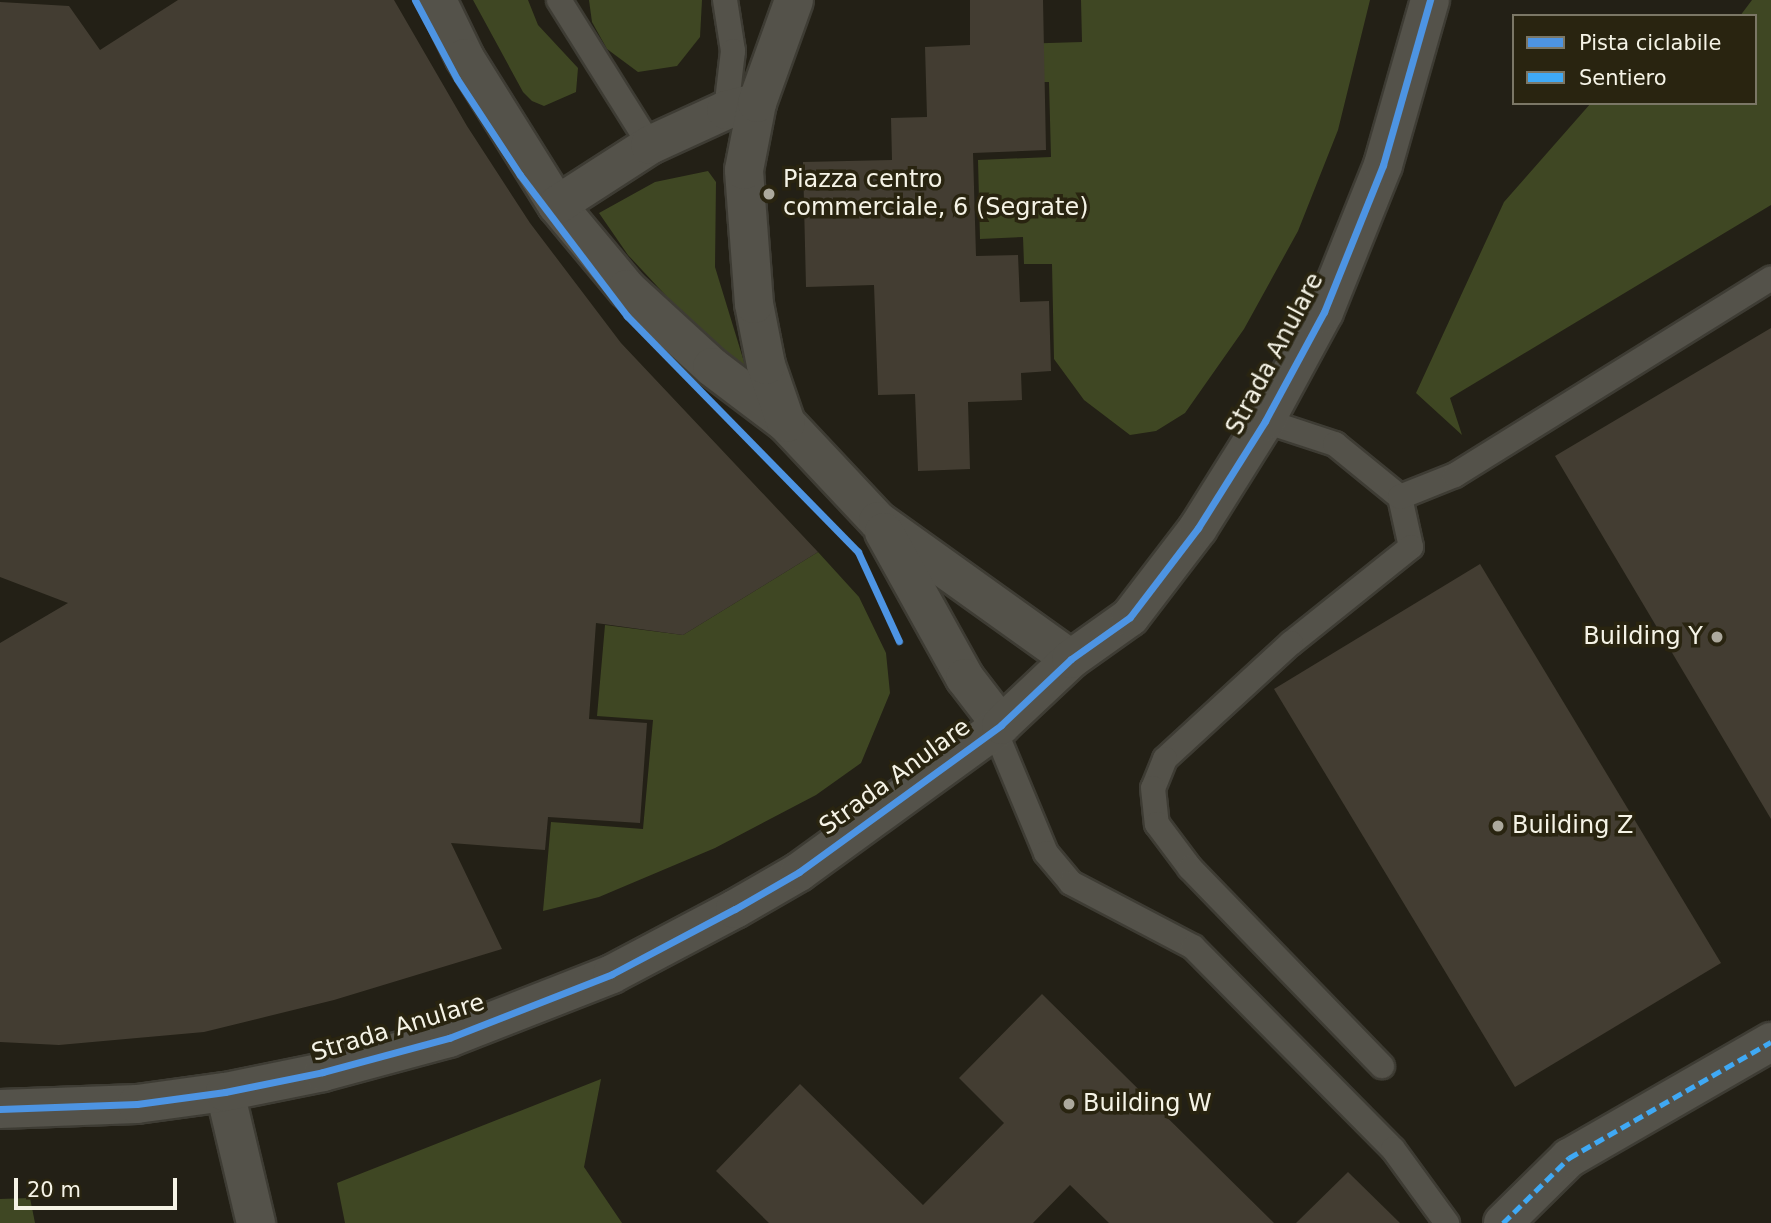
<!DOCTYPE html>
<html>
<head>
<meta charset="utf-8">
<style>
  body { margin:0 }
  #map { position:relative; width:1771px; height:1223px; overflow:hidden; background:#232016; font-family:"DejaVu Sans",sans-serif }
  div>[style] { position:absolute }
  .green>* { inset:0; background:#3f4723 }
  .building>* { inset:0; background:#433d32 }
  .roads { filter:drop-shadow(2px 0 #3e3c34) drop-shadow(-2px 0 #3e3c34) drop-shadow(0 2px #3e3c34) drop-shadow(0 -2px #3e3c34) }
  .lane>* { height:24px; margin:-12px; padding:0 12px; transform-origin:12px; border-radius:12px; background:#54524a }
  .street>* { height:38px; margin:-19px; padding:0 19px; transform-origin:19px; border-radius:19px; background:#54524a }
  .quiet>* { height:5px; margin-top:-2.5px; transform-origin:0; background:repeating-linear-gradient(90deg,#3fa9f5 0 10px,transparent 0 15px) }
  .cycleway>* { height:7px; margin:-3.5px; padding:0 3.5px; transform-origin:3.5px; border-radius:3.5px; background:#4d94e3 }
  .dots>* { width:19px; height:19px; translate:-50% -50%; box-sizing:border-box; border:4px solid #292410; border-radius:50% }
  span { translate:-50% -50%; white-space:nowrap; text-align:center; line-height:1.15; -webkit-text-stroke:7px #292410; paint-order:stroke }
  .poi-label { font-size:24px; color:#f5f3e6 }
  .left { translate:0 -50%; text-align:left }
  .right { translate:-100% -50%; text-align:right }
  .street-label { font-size:24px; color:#f5f3e6 }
  .legend { position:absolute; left:1512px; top:14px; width:245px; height:91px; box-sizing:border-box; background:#292410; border:2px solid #7b7766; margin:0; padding:9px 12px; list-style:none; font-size:21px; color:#f5f3e6 }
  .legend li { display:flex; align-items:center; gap:14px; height:35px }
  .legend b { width:35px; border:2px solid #7b7766 }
  .scale { position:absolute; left:14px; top:1178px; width:163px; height:32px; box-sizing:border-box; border:4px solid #f5f3e6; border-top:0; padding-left:9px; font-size:21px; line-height:24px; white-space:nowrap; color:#f5f3e6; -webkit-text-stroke:5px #292410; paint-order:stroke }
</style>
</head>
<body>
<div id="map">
  <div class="green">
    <i style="clip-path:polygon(473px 0,528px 0,538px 25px,578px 68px,576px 92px,544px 106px,532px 101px,523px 92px)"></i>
    <i style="clip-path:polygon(589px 0,702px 0,700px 37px,677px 66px,638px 72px,607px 49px,592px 22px)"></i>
    <i style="clip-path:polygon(1081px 0,1370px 0,1338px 130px,1298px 231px,1244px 329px,1185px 413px,1156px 431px,1130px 435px,1084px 400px,1054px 359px,1052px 264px,1024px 264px,1023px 237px,980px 239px,978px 160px,1051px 157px,1049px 82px,1017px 82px,1016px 44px,1082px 42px)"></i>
    <i style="clip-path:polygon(1752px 0,1771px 0,1771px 205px,1450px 398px,1462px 435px,1416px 393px,1504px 202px,1591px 103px,1755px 103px,1755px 16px,1740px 16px)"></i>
    <i style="clip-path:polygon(708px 171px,716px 182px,715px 267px,745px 365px,742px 377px,628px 255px,599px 213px,655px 182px)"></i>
    <i style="clip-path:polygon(818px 552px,859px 597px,886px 653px,890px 693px,861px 763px,816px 795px,715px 848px,599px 897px,543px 911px,551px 822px,643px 829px,653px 720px,597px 716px,605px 625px,683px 635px)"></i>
    <i style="clip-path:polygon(601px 1079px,584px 1167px,622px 1223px,345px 1223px,337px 1183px)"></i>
    <i style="clip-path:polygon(30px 1198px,35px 1223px,0 1223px,0 1199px)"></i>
  </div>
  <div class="building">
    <i style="clip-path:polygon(178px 0,394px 0,467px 126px,530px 223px,621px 343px,818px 552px,683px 635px,596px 623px,589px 719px,647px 723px,640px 823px,548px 817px,545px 850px,451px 843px,502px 949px,334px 1000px,204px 1032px,59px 1045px,0 1042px,0 643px,68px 603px,0 577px,0 2px,69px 6px,100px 50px)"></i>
    <i style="clip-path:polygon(970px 0,1043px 0,1046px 150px,973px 153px,976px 256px,1018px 255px,1020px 302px,1049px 301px,1051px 371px,1021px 373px,1022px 400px,968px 402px,970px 469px,918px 471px,915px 394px,878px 395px,874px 285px,806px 287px,803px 162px,892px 160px,891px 118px,927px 117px,925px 47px,970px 45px)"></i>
    <i style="clip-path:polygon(1771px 328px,1771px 819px,1555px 456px)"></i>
    <i style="clip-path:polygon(1480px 564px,1721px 963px,1515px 1087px,1274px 689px)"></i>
    <i style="clip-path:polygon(1042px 994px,1274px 1223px,1109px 1223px,1070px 1185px,1033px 1223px,769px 1223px,716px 1171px,800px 1084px,923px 1205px,1004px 1123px,959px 1078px)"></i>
    <i style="clip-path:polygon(1348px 1172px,1400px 1223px,1296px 1223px)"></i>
  </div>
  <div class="roads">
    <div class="lane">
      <i style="left:559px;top:0;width:171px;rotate:57.9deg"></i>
      <i style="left:725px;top:0;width:52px;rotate:81.1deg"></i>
      <i style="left:733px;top:51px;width:59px;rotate:96.8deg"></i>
      <i style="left:1265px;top:421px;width:74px;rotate:18.2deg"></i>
      <i style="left:1335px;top:444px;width:84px;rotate:39.2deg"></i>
      <i style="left:1400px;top:497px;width:51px;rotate:77.6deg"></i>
      <i style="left:1411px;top:547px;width:154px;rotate:141.3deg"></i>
      <i style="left:1291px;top:643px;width:171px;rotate:137.4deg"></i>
      <i style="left:1165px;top:759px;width:31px;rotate:112deg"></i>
      <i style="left:1153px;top:788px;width:36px;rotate:84deg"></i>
      <i style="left:1157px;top:824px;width:55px;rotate:53.1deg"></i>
      <i style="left:1190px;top:868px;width:276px;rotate:45.9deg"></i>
      <i style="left:1400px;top:497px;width:59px;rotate:-21.8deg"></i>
      <i style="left:1455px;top:475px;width:372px;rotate:-31.9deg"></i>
      <i style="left:994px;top:728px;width:135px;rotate:67.4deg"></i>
      <i style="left:1046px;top:853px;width:39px;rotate:50deg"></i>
      <i style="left:1071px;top:883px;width:138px;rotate:27.7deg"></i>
      <i style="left:1193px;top:947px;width:284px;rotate:45.3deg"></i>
      <i style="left:1393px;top:1149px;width:92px;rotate:53.9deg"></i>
    </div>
    <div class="street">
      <i style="left:437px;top:0;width:64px;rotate:64.2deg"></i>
      <i style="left:465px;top:58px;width:173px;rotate:58deg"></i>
      <i style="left:557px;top:205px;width:109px;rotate:50.2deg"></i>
      <i style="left:627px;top:289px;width:115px;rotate:42.5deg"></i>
      <i style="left:712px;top:367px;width:93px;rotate:37.1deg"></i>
      <i style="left:786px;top:423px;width:134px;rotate:46.8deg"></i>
      <i style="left:878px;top:521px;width:237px;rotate:35.6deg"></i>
      <i style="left:557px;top:205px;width:111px;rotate:-32.8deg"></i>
      <i style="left:650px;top:145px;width:84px;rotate:-24.7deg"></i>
      <i style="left:726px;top:110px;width:32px;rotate:-13deg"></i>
      <i style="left:786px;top:423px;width:61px;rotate:-109deg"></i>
      <i style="left:766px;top:365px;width:62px;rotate:-101.1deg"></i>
      <i style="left:754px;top:304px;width:134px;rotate:-94.3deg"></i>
      <i style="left:744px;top:170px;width:68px;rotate:-79deg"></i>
      <i style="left:757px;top:103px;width:109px;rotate:-70.2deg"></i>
      <i style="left:884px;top:532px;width:167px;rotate:61deg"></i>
      <i style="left:965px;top:678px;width:59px;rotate:52.5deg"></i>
      <i style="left:225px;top:1092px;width:135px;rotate:76.7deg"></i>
      <i style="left:0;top:1109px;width:137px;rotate:-2.1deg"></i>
      <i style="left:137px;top:1104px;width:89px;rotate:-7.8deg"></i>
      <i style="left:225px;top:1092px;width:100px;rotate:-11.5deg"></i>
      <i style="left:323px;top:1072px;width:131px;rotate:-15.1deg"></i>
      <i style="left:449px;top:1038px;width:175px;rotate:-21.4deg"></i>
      <i style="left:612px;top:974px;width:139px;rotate:-27.9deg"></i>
      <i style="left:735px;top:909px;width:74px;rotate:-30deg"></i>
      <i style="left:799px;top:872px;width:250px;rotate:-36deg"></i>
      <i style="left:1001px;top:725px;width:96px;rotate:-43.3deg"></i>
      <i style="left:1071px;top:659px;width:72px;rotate:-35.4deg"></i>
      <i style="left:1130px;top:617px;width:112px;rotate:-52.6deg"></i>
      <i style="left:1198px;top:528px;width:126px;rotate:-57.9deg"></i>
      <i style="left:1265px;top:421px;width:124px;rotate:-61.6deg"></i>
      <i style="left:1324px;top:312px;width:158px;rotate:-68.1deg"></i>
      <i style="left:1383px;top:165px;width:172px;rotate:-74.1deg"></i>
      <i style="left:1503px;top:1223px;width:93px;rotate:-44.6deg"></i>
      <i style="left:1569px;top:1158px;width:233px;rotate:-29.9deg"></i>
    </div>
  </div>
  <div class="quiet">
    <i style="left:1503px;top:1223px;width:93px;rotate:-44.6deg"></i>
    <i style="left:1569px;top:1158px;width:233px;rotate:-29.9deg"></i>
  </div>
  <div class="cycleway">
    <i style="left:415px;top:0;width:89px;rotate:62deg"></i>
    <i style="left:457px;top:79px;width:115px;rotate:56.7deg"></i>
    <i style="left:520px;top:175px;width:177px;rotate:52.8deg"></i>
    <i style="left:627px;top:316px;width:330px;rotate:45.6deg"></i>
    <i style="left:858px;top:552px;width:98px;rotate:65.3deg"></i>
    <i style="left:0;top:1109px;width:137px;rotate:-2.1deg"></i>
    <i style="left:137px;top:1104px;width:89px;rotate:-7.8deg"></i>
    <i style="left:225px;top:1092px;width:100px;rotate:-11.5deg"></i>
    <i style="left:323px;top:1072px;width:131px;rotate:-15.1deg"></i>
    <i style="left:449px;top:1038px;width:175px;rotate:-21.4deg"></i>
    <i style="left:612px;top:974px;width:139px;rotate:-27.9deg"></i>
    <i style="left:735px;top:909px;width:74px;rotate:-30deg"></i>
    <i style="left:799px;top:872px;width:250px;rotate:-36deg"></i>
    <i style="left:1001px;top:725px;width:96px;rotate:-43.3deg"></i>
    <i style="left:1071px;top:659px;width:72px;rotate:-35.4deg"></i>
    <i style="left:1130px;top:617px;width:112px;rotate:-52.6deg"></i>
    <i style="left:1198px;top:528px;width:126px;rotate:-57.9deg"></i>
    <i style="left:1265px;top:421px;width:124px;rotate:-61.6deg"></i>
    <i style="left:1324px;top:312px;width:158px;rotate:-68.1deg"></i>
    <i style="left:1383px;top:165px;width:172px;rotate:-74.1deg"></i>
  </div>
  <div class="dots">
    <i style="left:769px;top:194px;background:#aca99d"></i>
    <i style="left:1717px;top:637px;background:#aca99d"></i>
    <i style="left:1498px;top:826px;background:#aca99d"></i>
    <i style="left:1069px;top:1104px;background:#aca99d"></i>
  </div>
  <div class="poi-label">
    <span class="left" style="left:783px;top:194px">Piazza centro<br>commerciale, 6 (Segrate)</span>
    <span class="right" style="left:1703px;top:637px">Building Y</span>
    <span class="left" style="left:1512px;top:826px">Building Z</span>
    <span class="left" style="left:1083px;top:1104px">Building W</span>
  </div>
  <div class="street-label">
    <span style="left:1275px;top:354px;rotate:-62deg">Strada Anulare</span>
    <span style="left:895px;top:777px;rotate:-36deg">Strada Anulare</span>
    <span style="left:398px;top:1028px;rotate:-17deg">Strada Anulare</span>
  </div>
  <ul class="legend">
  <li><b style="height:9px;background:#4d94e3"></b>Pista ciclabile</li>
  <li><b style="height:9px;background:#3fa9f5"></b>Sentiero</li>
  </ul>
  <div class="scale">20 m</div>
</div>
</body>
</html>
